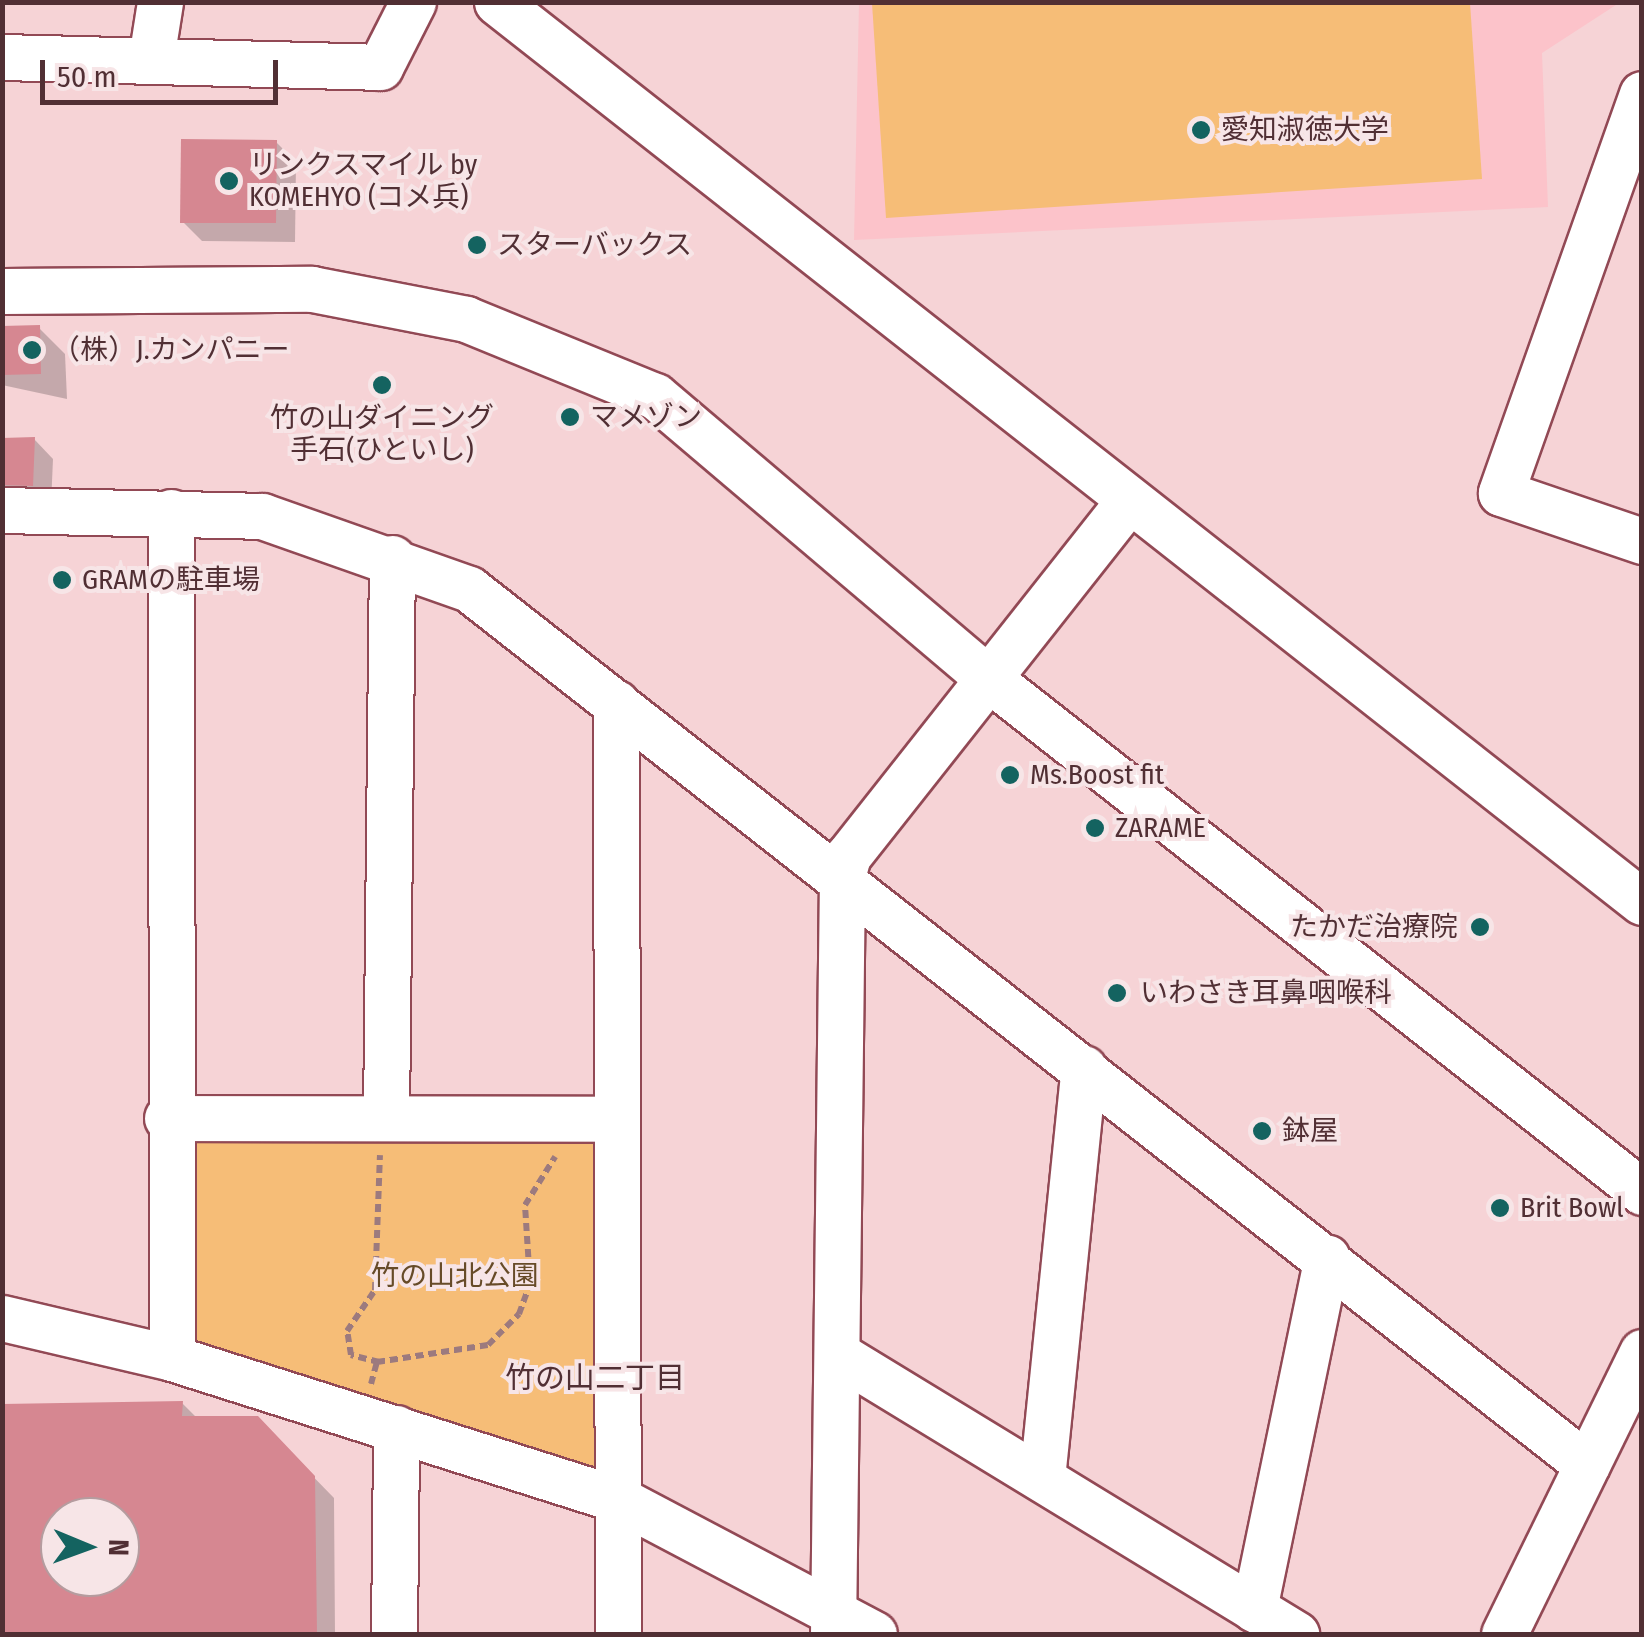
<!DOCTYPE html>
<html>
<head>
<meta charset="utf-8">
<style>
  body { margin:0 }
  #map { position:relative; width:1644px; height:1637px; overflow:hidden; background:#f6d3d6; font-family:"Fira Sans Condensed","Noto Sans JP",sans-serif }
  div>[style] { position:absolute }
  .built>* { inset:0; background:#fcc3ca }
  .green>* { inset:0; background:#f6bd77 }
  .shadow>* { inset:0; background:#0003 }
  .building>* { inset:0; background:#d68791 }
  .path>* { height:6px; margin-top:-3px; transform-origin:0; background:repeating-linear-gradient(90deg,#9c7a7e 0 8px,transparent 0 13px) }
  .roads { filter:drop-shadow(2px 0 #924955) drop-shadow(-2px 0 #924955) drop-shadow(0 2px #924955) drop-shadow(0 -2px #924955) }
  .minor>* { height:45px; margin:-22.5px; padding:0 22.5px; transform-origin:22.5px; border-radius:22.5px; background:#fff }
  .dots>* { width:28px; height:28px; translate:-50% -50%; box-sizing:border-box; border:5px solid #f7e5e7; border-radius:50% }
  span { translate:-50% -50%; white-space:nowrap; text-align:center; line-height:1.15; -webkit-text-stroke:8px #f7e5e7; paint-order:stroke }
  .poi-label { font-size:28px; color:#512f34 }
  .left { translate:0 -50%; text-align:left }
  .right { translate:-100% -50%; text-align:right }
  .park-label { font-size:28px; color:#674b28 }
  .neighbourhood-label { font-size:30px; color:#512f34 }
  .frame { position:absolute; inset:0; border:5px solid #512f34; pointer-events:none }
  .north { position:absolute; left:40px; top:1497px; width:100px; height:100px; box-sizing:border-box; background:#f7e5e7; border:2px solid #b59c9f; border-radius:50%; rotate:91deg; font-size:28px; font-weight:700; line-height:40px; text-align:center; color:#512f34 }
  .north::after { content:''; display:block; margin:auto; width:35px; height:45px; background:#146360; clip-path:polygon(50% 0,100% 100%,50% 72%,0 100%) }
  .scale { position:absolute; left:40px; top:60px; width:238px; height:45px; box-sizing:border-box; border:5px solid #512f34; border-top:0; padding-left:12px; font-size:30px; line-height:35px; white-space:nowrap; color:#512f34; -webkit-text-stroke:8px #f7e5e7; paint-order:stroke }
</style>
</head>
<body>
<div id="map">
  <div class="built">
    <i style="clip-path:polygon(859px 3px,1619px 3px,1542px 53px,1548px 207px,854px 240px)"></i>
  </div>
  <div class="green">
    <i style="clip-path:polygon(872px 3px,1470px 3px,1482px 179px,886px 218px)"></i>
    <i style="clip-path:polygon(598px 1132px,600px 1469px,185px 1345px,195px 1133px)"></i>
  </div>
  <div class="shadow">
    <i style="clip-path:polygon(276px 142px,296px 162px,295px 242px,202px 241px,183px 222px)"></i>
    <i style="clip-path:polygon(2px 328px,39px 328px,65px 354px,67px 399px,2px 385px)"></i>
    <i style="clip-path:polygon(34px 439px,53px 459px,51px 505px,2px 502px,2px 440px)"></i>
    <i style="clip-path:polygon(evenodd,182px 1403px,197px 1418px,256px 1418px,334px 1498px,335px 1634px,2px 1634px,2px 1407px,182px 1403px,60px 1517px,120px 1517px,120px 1577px,60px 1577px,60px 1517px)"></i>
  </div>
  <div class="building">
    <i style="clip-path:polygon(181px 139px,277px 140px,276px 223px,180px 223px)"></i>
    <i style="clip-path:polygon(40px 325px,41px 374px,2px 375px,2px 326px)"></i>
    <i style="clip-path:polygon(35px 437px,33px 486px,2px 485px,2px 438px)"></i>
    <i style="clip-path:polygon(evenodd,183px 1401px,182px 1416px,258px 1416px,315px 1476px,317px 1634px,2px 1634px,2px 1404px,183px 1401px,60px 1517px,120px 1517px,120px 1577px,60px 1577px,60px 1517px)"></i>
  </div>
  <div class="path">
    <i style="left:379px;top:1362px;width:29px;rotate:-166deg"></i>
    <i style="left:351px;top:1355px;width:24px;rotate:-99deg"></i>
    <i style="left:347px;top:1331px;width:50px;rotate:-55.7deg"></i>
    <i style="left:375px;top:1290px;width:135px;rotate:-87.9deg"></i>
    <i style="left:371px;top:1384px;width:23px;rotate:-75deg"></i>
    <i style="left:377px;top:1362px;width:112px;rotate:-8.7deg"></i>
    <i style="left:488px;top:1345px;width:44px;rotate:-45deg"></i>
    <i style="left:519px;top:1314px;width:33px;rotate:-70deg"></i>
    <i style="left:530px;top:1283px;width:78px;rotate:-93.7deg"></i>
    <i style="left:525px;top:1205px;width:57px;rotate:-58deg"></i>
  </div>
  <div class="roads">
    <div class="minor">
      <i style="left:497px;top:2px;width:1456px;rotate:38.17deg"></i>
      <i style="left:2px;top:57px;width:378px;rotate:1.5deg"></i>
      <i style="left:380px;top:67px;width:73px;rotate:-63.1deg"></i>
      <i style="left:151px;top:59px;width:58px;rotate:-81deg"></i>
      <i style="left:1642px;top:94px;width:423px;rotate:109.5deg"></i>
      <i style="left:1501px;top:493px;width:149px;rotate:18.8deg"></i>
      <i style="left:2px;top:291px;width:310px;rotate:-0.4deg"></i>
      <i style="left:312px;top:289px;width:157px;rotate:11deg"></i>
      <i style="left:466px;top:319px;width:204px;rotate:22.2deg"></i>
      <i style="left:655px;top:396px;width:436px;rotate:40.3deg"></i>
      <i style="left:988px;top:678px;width:832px;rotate:38.16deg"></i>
      <i style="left:2px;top:510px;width:260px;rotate:1.3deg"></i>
      <i style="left:262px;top:516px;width:219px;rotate:19.4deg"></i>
      <i style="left:469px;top:589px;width:1420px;rotate:38.08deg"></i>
      <i style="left:171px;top:512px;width:846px;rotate:89.93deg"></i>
      <i style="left:616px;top:703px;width:931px;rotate:89.88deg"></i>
      <i style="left:167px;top:1118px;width:445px;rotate:0.1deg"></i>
      <i style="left:386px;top:1118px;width:560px;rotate:-89.39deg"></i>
      <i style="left:2px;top:1318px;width:175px;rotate:13.2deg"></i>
      <i style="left:172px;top:1358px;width:470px;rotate:17.6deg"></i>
      <i style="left:620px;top:1500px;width:287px;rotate:27.8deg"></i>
      <i style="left:837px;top:1354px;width:538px;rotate:31.38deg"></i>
      <i style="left:1042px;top:1478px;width:412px;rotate:-84.2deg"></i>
      <i style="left:1254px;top:1609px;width:359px;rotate:-78.3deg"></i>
      <i style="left:394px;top:1634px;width:206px;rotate:-89.4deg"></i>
      <i style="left:833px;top:1634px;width:756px;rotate:-89.32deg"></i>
      <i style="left:842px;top:878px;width:23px;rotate:-75deg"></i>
      <i style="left:848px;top:856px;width:452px;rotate:-51.7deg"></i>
      <i style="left:1504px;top:1634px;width:314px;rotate:-63.9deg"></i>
    </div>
  </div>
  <div class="dots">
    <i style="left:1201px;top:130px;background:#146360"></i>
    <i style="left:229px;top:181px;background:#146360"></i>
    <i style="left:477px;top:245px;background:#146360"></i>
    <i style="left:32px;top:350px;background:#146360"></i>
    <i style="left:382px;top:385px;background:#146360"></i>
    <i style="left:570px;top:417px;background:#146360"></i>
    <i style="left:62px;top:580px;background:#146360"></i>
    <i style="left:1010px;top:775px;background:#146360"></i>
    <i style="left:1095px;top:828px;background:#146360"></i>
    <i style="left:1480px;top:927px;background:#146360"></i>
    <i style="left:1117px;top:993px;background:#146360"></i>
    <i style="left:1262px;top:1131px;background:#146360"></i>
    <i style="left:1500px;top:1208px;background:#146360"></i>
  </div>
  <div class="poi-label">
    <span class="left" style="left:1221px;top:130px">愛知淑徳大学</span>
    <span class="left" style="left:249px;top:181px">リンクスマイル by<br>KOMEHYO (コメ兵)</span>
    <span class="left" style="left:497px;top:245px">スターバックス</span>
    <span class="left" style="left:52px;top:350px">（株）J.カンパニー</span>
    <span class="left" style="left:590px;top:417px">マメゾン</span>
    <span style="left:382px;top:434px">竹の山ダイニング<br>手石(ひといし)</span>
    <span class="left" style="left:82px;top:580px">GRAMの駐車場</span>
    <span class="left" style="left:1030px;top:775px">Ms.Boost fit</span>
    <span class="left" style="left:1115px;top:828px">ZARAME</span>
    <span class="right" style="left:1458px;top:927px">たかだ治療院</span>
    <span class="left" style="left:1140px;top:993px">いわさき耳鼻咽喉科</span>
    <span class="left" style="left:1282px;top:1131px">鉢屋</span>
    <span class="left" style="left:1520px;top:1208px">Brit Bowl</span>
  </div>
  <div class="park-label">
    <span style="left:455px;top:1276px">竹の山北公園</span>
  </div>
  <div class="neighbourhood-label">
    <span style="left:595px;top:1378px">竹の山二丁目</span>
  </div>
  <div class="frame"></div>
  <div class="north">N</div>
  <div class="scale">50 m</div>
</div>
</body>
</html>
